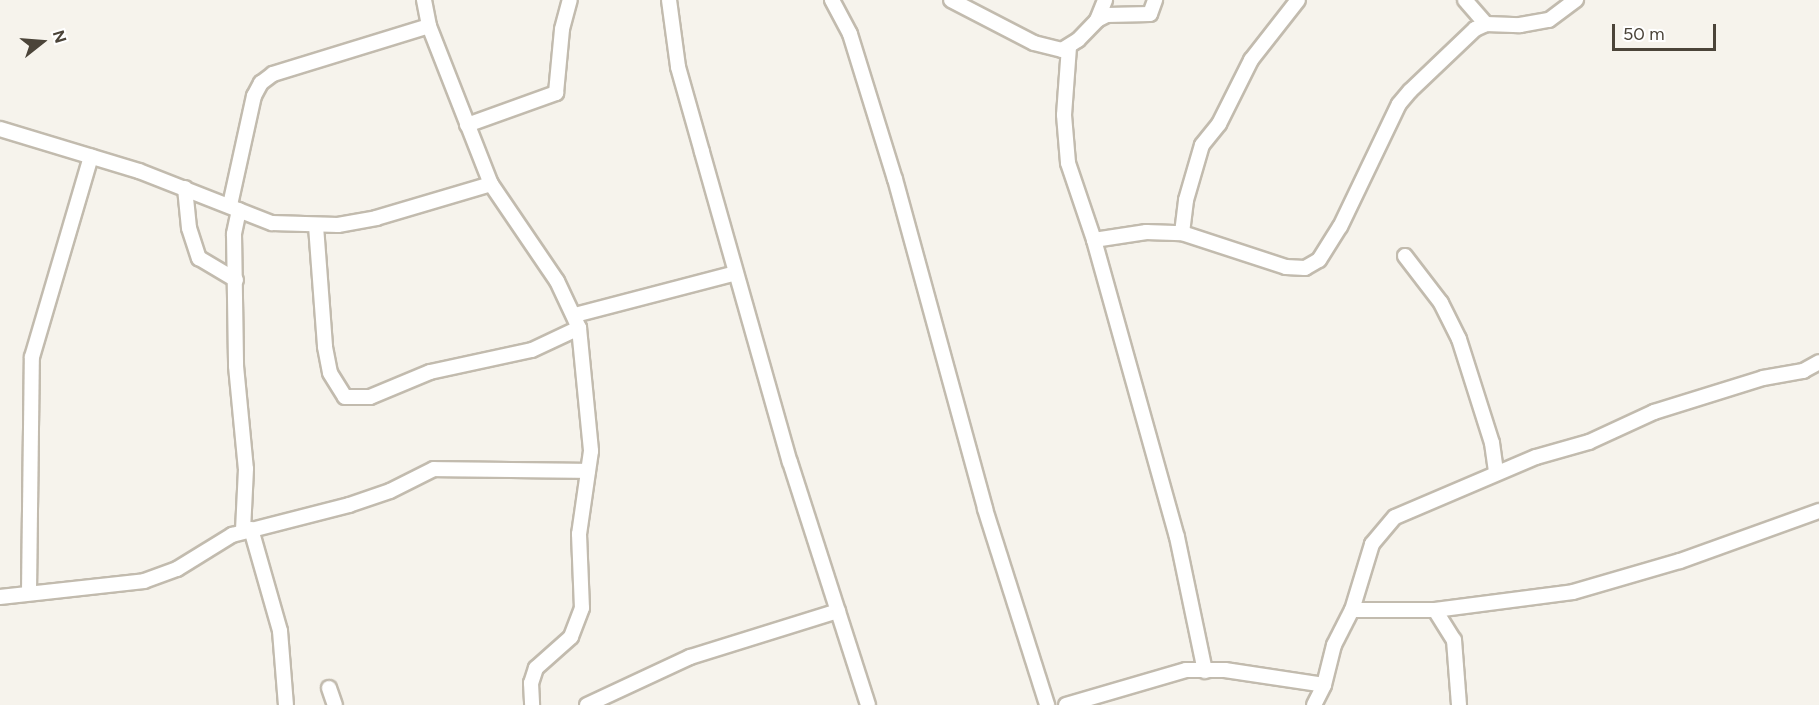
<!DOCTYPE html>
<html>
<head>
<meta charset="utf-8">
<style>
  body { margin:0 }
  #map { position:relative; width:1819px; height:705px; overflow:hidden; background:#f6f3ec; font-family:Figtree,sans-serif }
  div>[style] { position:absolute }
  .roads { filter:drop-shadow(2px 0 #c2bbae) drop-shadow(-2px 0 #c2bbae) drop-shadow(0 2px #c2bbae) drop-shadow(0 -2px #c2bbae) }
  .minor>* { height:14px; margin:-7px; padding:0 7px; transform-origin:7px; border-radius:7px; background:#fff }
  span { translate:-50% -50%; white-space:nowrap; text-align:center; line-height:1.15; -webkit-text-stroke:6px #fff; paint-order:stroke }
  .north { position:absolute; left:12px; top:12px; width:60px; height:60px; -webkit-text-stroke:4px #fff; paint-order:stroke; rotate:73deg; font-size:16px; font-weight:700; line-height:24px; text-align:center; color:#4b4439 }
  .north::after { content:''; display:block; margin:auto; width:21px; height:27px; background:#4b4439; clip-path:polygon(50% 0,100% 100%,50% 72%,0 100%) }
  .scale { position:absolute; left:1612px; top:24px; width:104px; height:27px; box-sizing:border-box; border:3px solid #4b4439; border-top:0; padding-left:8px; font-size:18px; line-height:21px; white-space:nowrap; color:#4b4439; -webkit-text-stroke:4px #fff; paint-order:stroke }
</style>
</head>
<body>
<div id="map">
  <div class="roads">
    <div class="minor">
      <i style="left:424px;top:0;width:26px;rotate:79deg"></i>
      <i style="left:429px;top:26px;width:170px;rotate:68.6deg"></i>
      <i style="left:491px;top:184px;width:117px;rotate:55.8deg"></i>
      <i style="left:557px;top:281px;width:52px;rotate:64.9deg"></i>
      <i style="left:579px;top:328px;width:124px;rotate:84.4deg"></i>
      <i style="left:591px;top:451px;width:84px;rotate:98.2deg"></i>
      <i style="left:579px;top:534px;width:74px;rotate:87.7deg"></i>
      <i style="left:582px;top:608px;width:31px;rotate:111deg"></i>
      <i style="left:571px;top:637px;width:47px;rotate:138.5deg"></i>
      <i style="left:536px;top:668px;width:16px;rotate:108deg"></i>
      <i style="left:531px;top:683px;width:22px;rotate:87deg"></i>
      <i style="left:669px;top:0;width:68px;rotate:82.3deg"></i>
      <i style="left:678px;top:67px;width:88px;rotate:74.2deg"></i>
      <i style="left:702px;top:152px;width:322px;rotate:74.2deg"></i>
      <i style="left:790px;top:462px;width:255px;rotate:72.2deg"></i>
      <i style="left:832px;top:0;width:38px;rotate:62deg"></i>
      <i style="left:850px;top:34px;width:152px;rotate:72.8deg"></i>
      <i style="left:895px;top:179px;width:342px;rotate:74.7deg"></i>
      <i style="left:985px;top:509px;width:206px;rotate:72.4deg"></i>
      <i style="left:951px;top:0;width:93px;rotate:27.4deg"></i>
      <i style="left:1034px;top:43px;width:29px;rotate:14deg"></i>
      <i style="left:1062px;top:50px;width:19px;rotate:-32deg"></i>
      <i style="left:1078px;top:40px;width:28px;rotate:-46deg"></i>
      <i style="left:1097px;top:20px;width:11px;rotate:-27deg"></i>
      <i style="left:1107px;top:15px;width:43px;rotate:-1.3deg"></i>
      <i style="left:1150px;top:14px;width:15px;rotate:-70deg"></i>
      <i style="left:1465px;top:0;width:32px;rotate:49deg"></i>
      <i style="left:1097px;top:20px;width:22px;rotate:-68deg"></i>
      <i style="left:1069px;top:47px;width:68px;rotate:94.2deg"></i>
      <i style="left:1064px;top:115px;width:48px;rotate:85.2deg"></i>
      <i style="left:1068px;top:163px;width:81px;rotate:71.3deg"></i>
      <i style="left:1094px;top:240px;width:308px;rotate:74.4deg"></i>
      <i style="left:1177px;top:537px;width:137px;rotate:78.2deg"></i>
      <i style="left:467px;top:125px;width:95px;rotate:-19.8deg"></i>
      <i style="left:556px;top:93px;width:64px;rotate:-84.6deg"></i>
      <i style="left:562px;top:29px;width:30px;rotate:-75deg"></i>
      <i style="left:0;top:129px;width:145px;rotate:16.8deg"></i>
      <i style="left:139px;top:171px;width:143px;rotate:21.4deg"></i>
      <i style="left:272px;top:223px;width:66px;rotate:1.7deg"></i>
      <i style="left:338px;top:225px;width:39px;rotate:-10deg"></i>
      <i style="left:376px;top:218px;width:120px;rotate:-16.5deg"></i>
      <i style="left:185px;top:188px;width:40px;rotate:84.3deg"></i>
      <i style="left:189px;top:228px;width:32px;rotate:72deg"></i>
      <i style="left:199px;top:258px;width:43px;rotate:30.7deg"></i>
      <i style="left:230px;top:205px;width:112px;rotate:-77.6deg"></i>
      <i style="left:254px;top:96px;width:15px;rotate:-62deg"></i>
      <i style="left:261px;top:83px;width:15px;rotate:-37deg"></i>
      <i style="left:273px;top:74px;width:163px;rotate:-17.1deg"></i>
      <i style="left:239px;top:210px;width:25px;rotate:102deg"></i>
      <i style="left:234px;top:234px;width:132px;rotate:89.1deg"></i>
      <i style="left:236px;top:366px;width:103px;rotate:84.5deg"></i>
      <i style="left:246px;top:469px;width:62px;rotate:92.8deg"></i>
      <i style="left:316px;top:226px;width:121px;rotate:85.7deg"></i>
      <i style="left:325px;top:347px;width:26px;rotate:79deg"></i>
      <i style="left:330px;top:373px;width:28px;rotate:58deg"></i>
      <i style="left:345px;top:397px;width:25px"></i>
      <i style="left:370px;top:397px;width:65px;rotate:-22.6deg"></i>
      <i style="left:430px;top:372px;width:104px;rotate:-12.2deg"></i>
      <i style="left:532px;top:350px;width:52px;rotate:-25.1deg"></i>
      <i style="left:1182px;top:233px;width:33px;rotate:-83deg"></i>
      <i style="left:1186px;top:200px;width:57px;rotate:-73.8deg"></i>
      <i style="left:1202px;top:145px;width:27px;rotate:-51deg"></i>
      <i style="left:1219px;top:124px;width:72px;rotate:-63.4deg"></i>
      <i style="left:1251px;top:60px;width:76px;rotate:-51.9deg"></i>
      <i style="left:1094px;top:240px;width:53px;rotate:-8.7deg"></i>
      <i style="left:1146px;top:232px;width:36px;rotate:2deg"></i>
      <i style="left:1182px;top:233px;width:109px;rotate:18.1deg"></i>
      <i style="left:1286px;top:267px;width:19px;rotate:3deg"></i>
      <i style="left:1305px;top:268px;width:16px;rotate:-30deg"></i>
      <i style="left:1319px;top:260px;width:39px;rotate:-58deg"></i>
      <i style="left:1340px;top:227px;width:136px;rotate:-64.4deg"></i>
      <i style="left:1399px;top:104px;width:17px;rotate:-50deg"></i>
      <i style="left:1410px;top:91px;width:90px;rotate:-43.6deg"></i>
      <i style="left:1475px;top:29px;width:12px;rotate:-24deg"></i>
      <i style="left:1486px;top:24px;width:34px;rotate:2deg"></i>
      <i style="left:1520px;top:25px;width:29px;rotate:-10deg"></i>
      <i style="left:1549px;top:20px;width:34px;rotate:-37deg"></i>
      <i style="left:1405px;top:256px;width:59px;rotate:52.5deg"></i>
      <i style="left:1441px;top:303px;width:40px;rotate:63.4deg"></i>
      <i style="left:1459px;top:339px;width:109px;rotate:72.4deg"></i>
      <i style="left:1492px;top:443px;width:30px;rotate:82deg"></i>
      <i style="left:575px;top:315px;width:166px;rotate:-14.6deg"></i>
      <i style="left:251px;top:529px;width:106px;rotate:74.1deg"></i>
      <i style="left:280px;top:631px;width:74px;rotate:85.4deg"></i>
      <i style="left:29px;top:592px;width:235px;rotate:-89.3deg"></i>
      <i style="left:32px;top:357px;width:209px;rotate:-73.6deg"></i>
      <i style="left:0;top:597px;width:145px;rotate:-6.3deg"></i>
      <i style="left:144px;top:581px;width:35px;rotate:-20deg"></i>
      <i style="left:177px;top:569px;width:65px;rotate:-31.7deg"></i>
      <i style="left:232px;top:535px;width:121px;rotate:-14.4deg"></i>
      <i style="left:349px;top:505px;width:43px;rotate:-18.9deg"></i>
      <i style="left:390px;top:491px;width:49px;rotate:-26.6deg"></i>
      <i style="left:434px;top:469px;width:154px;rotate:0.7deg"></i>
      <i style="left:1352px;top:610px;width:83px"></i>
      <i style="left:1435px;top:610px;width:139px;rotate:-7.4deg"></i>
      <i style="left:1573px;top:592px;width:111px;rotate:-16.2deg"></i>
      <i style="left:1680px;top:561px;width:148px;rotate:-19.8deg"></i>
      <i style="left:1435px;top:610px;width:36px;rotate:58deg"></i>
      <i style="left:1454px;top:640px;width:65px;rotate:85.6deg"></i>
      <i style="left:329px;top:688px;width:18px;rotate:71deg"></i>
      <i style="left:587px;top:705px;width:114px;rotate:-25deg"></i>
      <i style="left:690px;top:657px;width:155px;rotate:-17.3deg"></i>
      <i style="left:1066px;top:705px;width:125px;rotate:-16.3deg"></i>
      <i style="left:1186px;top:670px;width:39px"></i>
      <i style="left:1225px;top:670px;width:100px;rotate:8.6deg"></i>
      <i style="left:1314px;top:705px;width:22px;rotate:-63deg"></i>
      <i style="left:1324px;top:685px;width:41px;rotate:-76deg"></i>
      <i style="left:1334px;top:645px;width:39px;rotate:-63deg"></i>
      <i style="left:1352px;top:610px;width:69px;rotate:-73.1deg"></i>
      <i style="left:1372px;top:544px;width:35px;rotate:-50deg"></i>
      <i style="left:1395px;top:517px;width:153px;rotate:-23.1deg"></i>
      <i style="left:1536px;top:457px;width:55px;rotate:-15.8deg"></i>
      <i style="left:1589px;top:442px;width:72px;rotate:-24.8deg"></i>
      <i style="left:1654px;top:412px;width:114px;rotate:-17.3deg"></i>
      <i style="left:1763px;top:378px;width:41px;rotate:-9.9deg"></i>
      <i style="left:1803px;top:371px;width:18px;rotate:-29deg"></i>
    </div>
  </div>
  <div class="north">N</div>
  <div class="scale">50 m</div>
</div>
</body>
</html>
